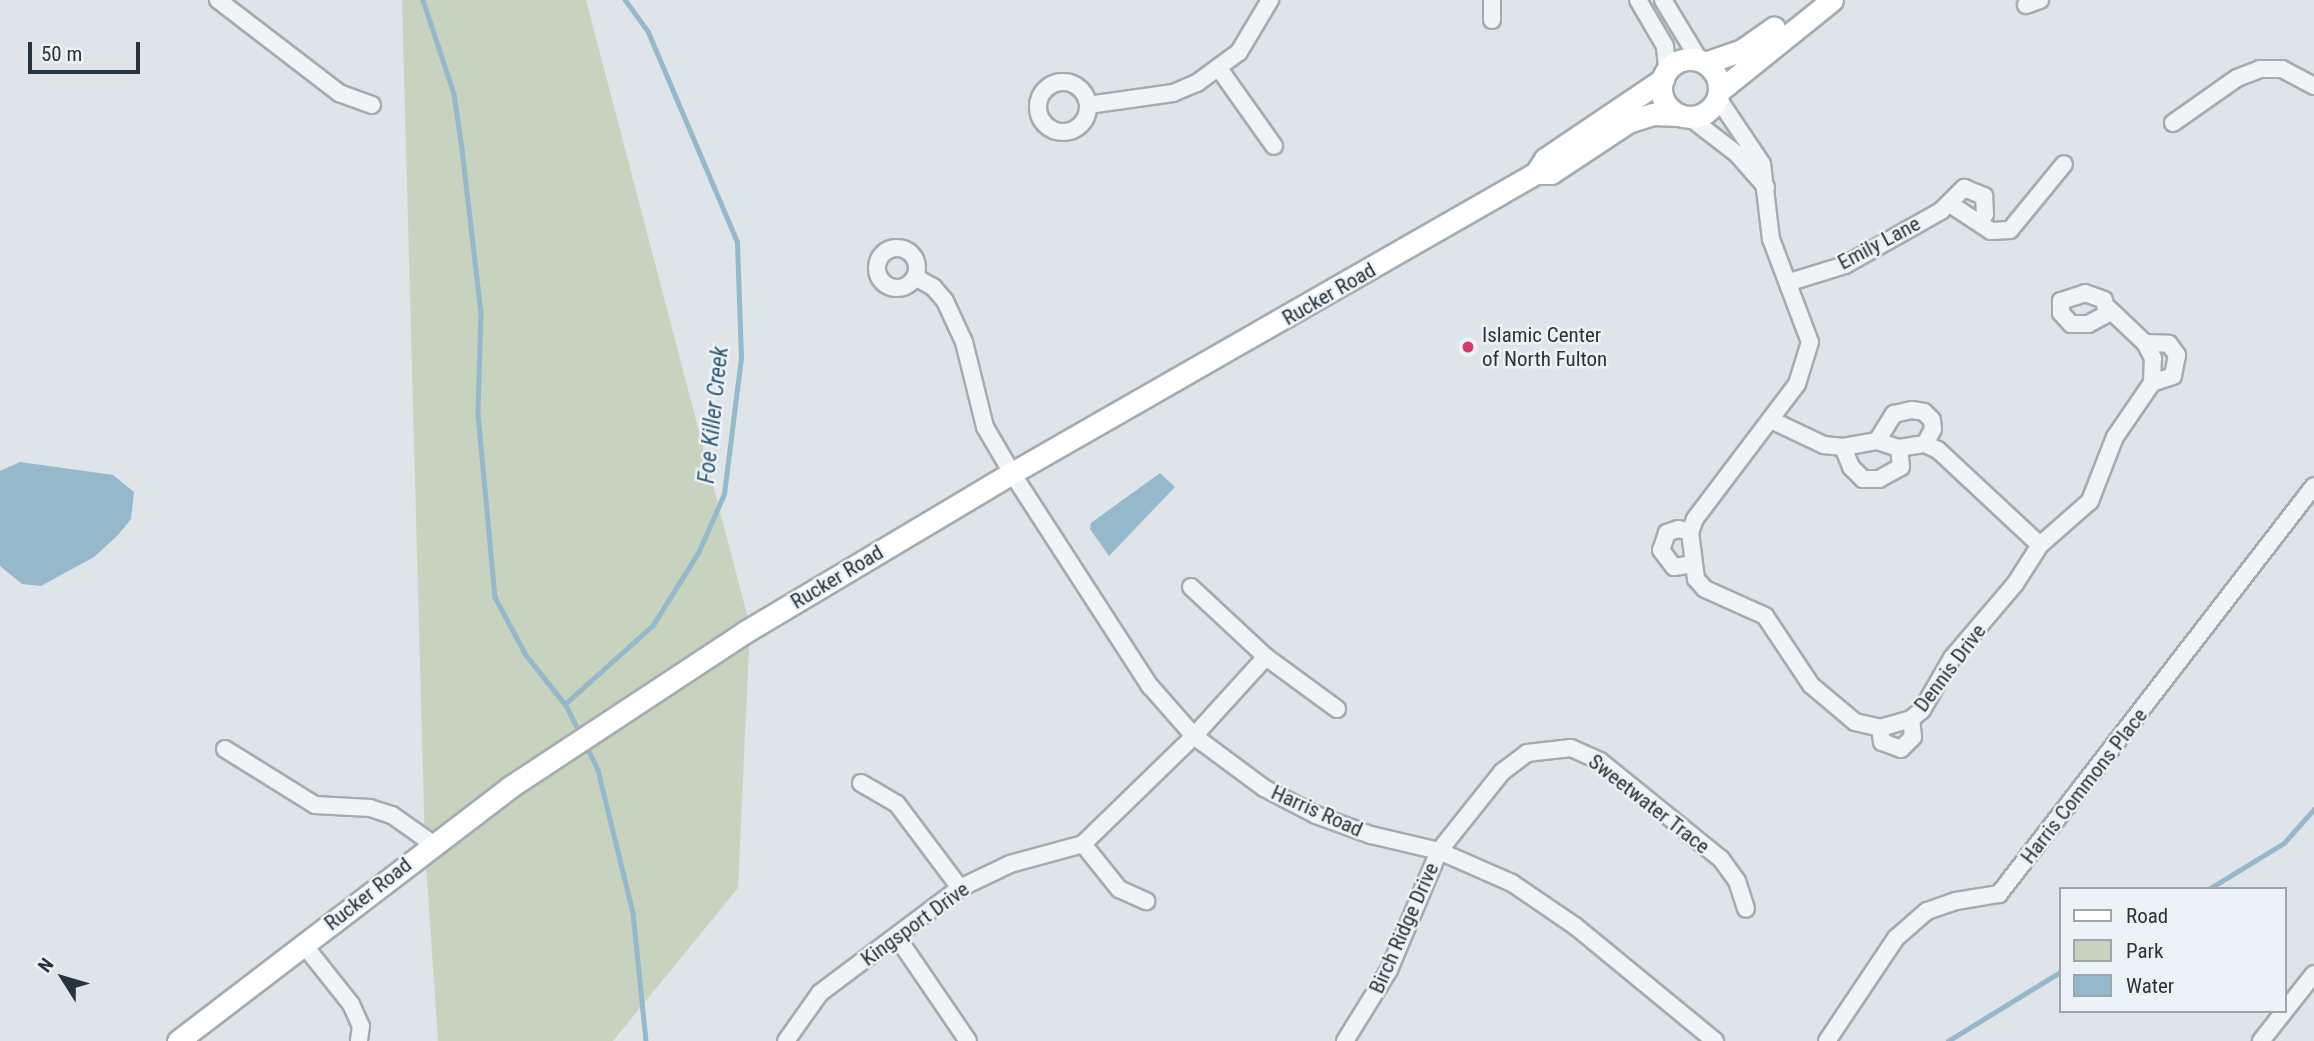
<!DOCTYPE html>
<html>
<head>
<meta charset="utf-8">
<style>
  body { margin:0 }
  #map { position:relative; width:2314px; height:1041px; overflow:hidden; background:#dee4e8; font-family:"Roboto Condensed",sans-serif }
  div>[style] { position:absolute }
  .green>* { inset:0; background:#c7d3be }
  .water>* { inset:0; background:#96b8cb }
  .stream>* { height:4.5px; margin:-2.25px; padding:0 2.25px; transform-origin:2.25px; border-radius:2.25px; background:#96b8cb }
  .roads { filter:drop-shadow(2px 0 #a3acb2) drop-shadow(-2px 0 #a3acb2) drop-shadow(0 2px #a3acb2) drop-shadow(0 -2px #a3acb2) }
  .street>* { height:16px; margin:-8px; padding:0 8px; transform-origin:8px; border-radius:8px; background:#f1f4f6 }
  .street>.ring { margin:-8px; padding:0; box-sizing:content-box; background:none; border:16px solid #f1f4f6; border-radius:50% }
  .secondary>* { height:21px; margin:-10.5px; padding:0 10.5px; transform-origin:10.5px; border-radius:10.5px; background:#fff }
  .secondary>.ring { margin:-10.5px; padding:0; box-sizing:content-box; background:none; border:21px solid #fff; border-radius:50% }
  .dots>* { width:19px; height:19px; translate:-50% -50%; box-sizing:border-box; border:4px solid #edf2f6; border-radius:50% }
  span { translate:-50% -50%; white-space:nowrap; text-align:center; line-height:1.15; -webkit-text-stroke:5px #edf2f6; paint-order:stroke }
  .street-label { font-size:21px; color:#263440 }
  .poi-label { font-size:21px; color:#263440 }
  .left { translate:0 -50%; text-align:left }
  .water-label { font-size:23px; color:#2e5a77; font-style:italic }
  .legend { position:absolute; left:2059px; top:887px; width:228px; height:126px; box-sizing:border-box; background:#edf2f6; border:2px solid #9da6ad; margin:0; padding:9px 12px; list-style:none; font-size:21px; color:#263440 }
  .legend li { display:flex; align-items:center; gap:14px; height:35px }
  .legend b { width:35px; border:2px solid #9da6ad }
  .north { position:absolute; left:28px; top:943px; width:70px; height:70px; -webkit-text-stroke:5px #edf2f6; paint-order:stroke; rotate:307deg; font-size:19px; font-weight:700; line-height:28px; text-align:center; color:#263440 }
  .north::after { content:''; display:block; margin:auto; width:24px; height:32px; background:#263440; clip-path:polygon(50% 0,100% 100%,50% 72%,0 100%) }
  .scale { position:absolute; left:28px; top:42px; width:112px; height:32px; box-sizing:border-box; border:4px solid #263440; border-top:0; padding-left:9px; font-size:21px; line-height:24px; white-space:nowrap; color:#263440; -webkit-text-stroke:5px #edf2f6; paint-order:stroke }
</style>
</head>
<body>
<div id="map">
  <div class="green">
    <i style="clip-path:polygon(402px 0,586px 0,750px 626px,738px 888px,613px 1041px,438px 1041px,425px 848px)"></i>
  </div>
  <div class="water">
    <i style="clip-path:polygon(20px 462px,113px 475px,134px 492px,131px 519px,118px 535px,94px 557px,41px 586px,22px 584px,0 566px,0 471px)"></i>
    <i style="clip-path:polygon(1160px 473px,1175px 487px,1109px 556px,1090px 529px,1091px 523px)"></i>
  </div>
  <div class="stream">
    <i style="left:423px;top:0;width:99px;rotate:71.7deg"></i>
    <i style="left:454px;top:94px;width:56px;rotate:81.7deg"></i>
    <i style="left:462px;top:149px;width:164px;rotate:83.4deg"></i>
    <i style="left:481px;top:312px;width:102px;rotate:91.7deg"></i>
    <i style="left:478px;top:414px;width:184px;rotate:84.7deg"></i>
    <i style="left:495px;top:597px;width:66px;rotate:61.9deg"></i>
    <i style="left:526px;top:655px;width:63px;rotate:51.5deg"></i>
    <i style="left:580px;top:734px;width:34px;rotate:-117deg"></i>
    <i style="left:565px;top:704px;width:118px;rotate:-41.9deg"></i>
    <i style="left:653px;top:625px;width:87px;rotate:-58.1deg"></i>
    <i style="left:699px;top:551px;width:62px;rotate:-66.3deg"></i>
    <i style="left:724px;top:494px;width:137px;rotate:-82.9deg"></i>
    <i style="left:741px;top:358px;width:116px;rotate:-92deg"></i>
    <i style="left:737px;top:242px;width:228px;rotate:-113deg"></i>
    <i style="left:648px;top:32px;width:39px;rotate:-126deg"></i>
    <i style="left:586px;top:745px;width:28px;rotate:64deg"></i>
    <i style="left:598px;top:770px;width:147px;rotate:76.2deg"></i>
    <i style="left:633px;top:913px;width:129px;rotate:84.2deg"></i>
    <i style="left:2209px;top:889px;width:88px;rotate:-31.5deg"></i>
    <i style="left:2284px;top:843px;width:45px;rotate:-48.6deg"></i>
    <i style="left:1948px;top:1041px;width:132px;rotate:-31.6deg"></i>
  </div>
  <div class="roads">
    <div class="street">
      <i style="left:218px;top:0;width:153px;rotate:37.5deg"></i>
      <i style="left:339px;top:93px;width:35px;rotate:20deg"></i>
      <i style="left:1492px;top:0;width:20px;rotate:90deg"></i>
      <i style="left:1638px;top:0;width:53px;rotate:59.6deg"></i>
      <i style="left:1665px;top:46px;width:25px;rotate:85deg"></i>
      <i style="left:1663px;top:0;width:71px;rotate:58.8deg"></i>
      <i style="left:2026px;top:5px;width:15px;rotate:-20deg"></i>
      <i style="left:1220px;top:70px;width:93px;rotate:54.6deg"></i>
      <i class="ring" style="left:1038px;top:82px;width:34px;height:34px"></i>
      <i style="left:1717px;top:97px;width:81px;rotate:56.1deg"></i>
      <i style="left:1762px;top:164px;width:76px;rotate:83.2deg"></i>
      <i style="left:1771px;top:239px;width:110px;rotate:69.3deg"></i>
      <i style="left:1810px;top:342px;width:44px;rotate:107.2deg"></i>
      <i style="left:1797px;top:384px;width:169px;rotate:127.1deg"></i>
      <i style="left:1695px;top:519px;width:14px;rotate:111deg"></i>
      <i style="left:1690px;top:532px;width:47px;rotate:82.7deg"></i>
      <i style="left:1696px;top:579px;width:13px;rotate:48deg"></i>
      <i style="left:1705px;top:589px;width:66px;rotate:24.2deg"></i>
      <i style="left:1765px;top:616px;width:83px;rotate:56.3deg"></i>
      <i style="left:1811px;top:685px;width:57px;rotate:40.1deg"></i>
      <i style="left:1855px;top:722px;width:26px;rotate:13deg"></i>
      <i style="left:1880px;top:728px;width:32px;rotate:-16deg"></i>
      <i style="left:1911px;top:719px;width:14px;rotate:-39deg"></i>
      <i style="left:1922px;top:710px;width:60px;rotate:-60deg"></i>
      <i style="left:1952px;top:658px;width:97px;rotate:-49.6deg"></i>
      <i style="left:2015px;top:584px;width:46px;rotate:-57.3deg"></i>
      <i style="left:2040px;top:545px;width:67px;rotate:-41.3deg"></i>
      <i style="left:2090px;top:501px;width:69px;rotate:-68.7deg"></i>
      <i style="left:2115px;top:437px;width:65px;rotate:-55.6deg"></i>
      <i style="left:2152px;top:383px;width:25px;rotate:-88deg"></i>
      <i style="left:2153px;top:358px;width:17px;rotate:-118deg"></i>
      <i style="left:2145px;top:343px;width:50px;rotate:-136.6deg"></i>
      <i style="left:1088px;top:105px;width:86px;rotate:-8deg"></i>
      <i style="left:1173px;top:93px;width:26px;rotate:-23deg"></i>
      <i style="left:1197px;top:83px;width:52px;rotate:-36.4deg"></i>
      <i style="left:1239px;top:52px;width:61px;rotate:-59.2deg"></i>
      <i style="left:1689px;top:117px;width:61px;rotate:37.6deg"></i>
      <i style="left:1737px;top:154px;width:44px;rotate:48.7deg"></i>
      <i style="left:2173px;top:123px;width:78px;rotate:-35.1deg"></i>
      <i style="left:2237px;top:78px;width:25px;rotate:-21deg"></i>
      <i style="left:2260px;top:69px;width:22px"></i>
      <i style="left:2282px;top:69px;width:36px;rotate:28deg"></i>
      <i style="left:1950px;top:204px;width:49px;rotate:33.4deg"></i>
      <i style="left:1991px;top:231px;width:19px;rotate:-3deg"></i>
      <i style="left:2010px;top:230px;width:85px;rotate:-50.7deg"></i>
      <i class="ring" style="left:877px;top:248px;width:24px;height:24px"></i>
      <i style="left:915px;top:277px;width:21px;rotate:29deg"></i>
      <i style="left:933px;top:287px;width:18px;rotate:49deg"></i>
      <i style="left:945px;top:301px;width:45px;rotate:65.1deg"></i>
      <i style="left:964px;top:342px;width:88px;rotate:76.1deg"></i>
      <i style="left:985px;top:427px;width:53px;rotate:59.6deg"></i>
      <i style="left:1012px;top:473px;width:254px;rotate:57.1deg"></i>
      <i style="left:1150px;top:686px;width:67px;rotate:48.7deg"></i>
      <i style="left:1194px;top:736px;width:87px;rotate:36.6deg"></i>
      <i style="left:1264px;top:788px;width:59px;rotate:27.4deg"></i>
      <i style="left:1316px;top:815px;width:59px;rotate:20deg"></i>
      <i style="left:1371px;top:835px;width:70px;rotate:13.2deg"></i>
      <i style="left:1439px;top:851px;width:80px;rotate:23.7deg"></i>
      <i style="left:1512px;top:883px;width:76px;rotate:34.3deg"></i>
      <i style="left:1575px;top:926px;width:181px;rotate:39.4deg"></i>
      <i style="left:1790px;top:282px;width:58px;rotate:-17.2deg"></i>
      <i style="left:1845px;top:265px;width:110px;rotate:-29.4deg"></i>
      <i style="left:1941px;top:211px;width:33px;rotate:-45deg"></i>
      <i style="left:1964px;top:188px;width:22px;rotate:22deg"></i>
      <i style="left:1984px;top:196px;width:18px;rotate:87deg"></i>
      <i style="left:1985px;top:214px;width:10px;rotate:119deg"></i>
      <i style="left:2085px;top:293px;width:20px;rotate:20deg"></i>
      <i style="left:2104px;top:300px;width:14px;rotate:78deg"></i>
      <i style="left:2107px;top:314px;width:21px;rotate:152deg"></i>
      <i style="left:2088px;top:324px;width:17px;rotate:180deg"></i>
      <i style="left:2071px;top:324px;width:15px;rotate:-132deg"></i>
      <i style="left:2061px;top:313px;width:12px;rotate:-90deg"></i>
      <i style="left:2061px;top:301px;width:25px;rotate:-18deg"></i>
      <i style="left:2145px;top:343px;width:24px;rotate:2deg"></i>
      <i style="left:2169px;top:344px;width:14px;rotate:54deg"></i>
      <i style="left:2177px;top:355px;width:21px;rotate:101deg"></i>
      <i style="left:2173px;top:376px;width:22px;rotate:162deg"></i>
      <i style="left:1771px;top:420px;width:59px;rotate:25.3deg"></i>
      <i style="left:1824px;top:445px;width:19px;rotate:6deg"></i>
      <i style="left:1843px;top:447px;width:35px;rotate:-10deg"></i>
      <i style="left:1877px;top:441px;width:23px;rotate:18deg"></i>
      <i style="left:1899px;top:448px;width:26px;rotate:-9deg"></i>
      <i style="left:1925px;top:444px;width:14px;rotate:25deg"></i>
      <i style="left:1938px;top:450px;width:139px;rotate:43deg"></i>
      <i style="left:1877px;top:441px;width:32px;rotate:-58deg"></i>
      <i style="left:1894px;top:414px;width:18px;rotate:-13deg"></i>
      <i style="left:1912px;top:410px;width:12px;rotate:9deg"></i>
      <i style="left:1924px;top:412px;width:11px;rotate:45deg"></i>
      <i style="left:1932px;top:420px;width:9px;rotate:84deg"></i>
      <i style="left:1933px;top:429px;width:17px;rotate:118deg"></i>
      <i style="left:1843px;top:447px;width:22px;rotate:68deg"></i>
      <i style="left:1851px;top:467px;width:17px;rotate:45deg"></i>
      <i style="left:1863px;top:479px;width:16px"></i>
      <i style="left:1879px;top:479px;width:25px;rotate:-29deg"></i>
      <i style="left:1901px;top:467px;width:19px;rotate:-96deg"></i>
      <i style="left:1690px;top:532px;width:12px;rotate:-166deg"></i>
      <i style="left:1678px;top:529px;width:12px;rotate:160deg"></i>
      <i style="left:1667px;top:533px;width:18px;rotate:109deg"></i>
      <i style="left:1661px;top:550px;width:21px;rotate:53deg"></i>
      <i style="left:1674px;top:567px;width:20px;rotate:-9deg"></i>
      <i style="left:1191px;top:587px;width:103px;rotate:43deg"></i>
      <i style="left:1266px;top:657px;width:88px;rotate:36.2deg"></i>
      <i style="left:1880px;top:728px;width:14px;rotate:82deg"></i>
      <i style="left:1882px;top:742px;width:20px;rotate:20deg"></i>
      <i style="left:1901px;top:749px;width:17px;rotate:-45deg"></i>
      <i style="left:1913px;top:737px;width:18px;rotate:-96deg"></i>
      <i style="left:225px;top:749px;width:106px;rotate:31.9deg"></i>
      <i style="left:315px;top:805px;width:55px;rotate:3.1deg"></i>
      <i style="left:370px;top:808px;width:23px;rotate:18deg"></i>
      <i style="left:392px;top:815px;width:50px;rotate:35.3deg"></i>
      <i style="left:861px;top:783px;width:42px;rotate:30.3deg"></i>
      <i style="left:897px;top:804px;width:105px;rotate:53.1deg"></i>
      <i style="left:1083px;top:844px;width:58px;rotate:51.3deg"></i>
      <i style="left:1119px;top:889px;width:30px;rotate:24deg"></i>
      <i style="left:897px;top:937px;width:126px;rotate:55.7deg"></i>
      <i style="left:304px;top:945px;width:75px;rotate:51.5deg"></i>
      <i style="left:351px;top:1004px;width:24px;rotate:66deg"></i>
      <i style="left:361px;top:1026px;width:15px;rotate:98deg"></i>
      <i style="left:786px;top:1041px;width:59px;rotate:-54.7deg"></i>
      <i style="left:820px;top:993px;width:175px;rotate:-36.9deg"></i>
      <i style="left:960px;top:888px;width:55px;rotate:-25.6deg"></i>
      <i style="left:1010px;top:864px;width:76px;rotate:-15.3deg"></i>
      <i style="left:1083px;top:844px;width:155px;rotate:-44.2deg"></i>
      <i style="left:1194px;top:736px;width:107px;rotate:-47.7deg"></i>
      <i style="left:1345px;top:1041px;width:84px;rotate:-58.2deg"></i>
      <i style="left:1389px;top:970px;width:129px;rotate:-67.2deg"></i>
      <i style="left:1439px;top:851px;width:101px;rotate:-51.4deg"></i>
      <i style="left:1502px;top:772px;width:31px;rotate:-37deg"></i>
      <i style="left:1527px;top:753px;width:44px;rotate:-6.5deg"></i>
      <i style="left:1571px;top:748px;width:32px;rotate:24deg"></i>
      <i style="left:1600px;top:761px;width:156px;rotate:39deg"></i>
      <i style="left:1721px;top:859px;width:27px;rotate:54deg"></i>
      <i style="left:1737px;top:881px;width:29px;rotate:72deg"></i>
      <i style="left:1827px;top:1041px;width:124px;rotate:-56.2deg"></i>
      <i style="left:1896px;top:938px;width:41px;rotate:-41.1deg"></i>
      <i style="left:1927px;top:911px;width:31px;rotate:-19deg"></i>
      <i style="left:1956px;top:901px;width:44px;rotate:-9.2deg"></i>
      <i style="left:1999px;top:894px;width:515px;rotate:-52.33deg"></i>
      <i style="left:2261px;top:1041px;width:85px;rotate:-51.7deg"></i>
    </div>
    <div class="secondary">
      <i class="ring" style="left:1661px;top:59px;width:37px;height:37px"></i>
      <i style="left:1705px;top:63px;width:39px;rotate:-19deg"></i>
      <i style="left:1742px;top:50px;width:39px;rotate:-35deg"></i>
      <i style="left:1719px;top:91px;width:145px;rotate:-38.8deg"></i>
      <i style="left:1536px;top:173px;width:17px;rotate:-57deg"></i>
      <i style="left:1545px;top:159px;width:143px;rotate:-34.1deg"></i>
      <i style="left:178px;top:1041px;width:418px;rotate:-37.4deg"></i>
      <i style="left:510px;top:787px;width:282px;rotate:-33.4deg"></i>
      <i style="left:745px;top:632px;width:311px;rotate:-30.8deg"></i>
      <i style="left:1012px;top:473px;width:604px;rotate:-29.79deg"></i>
      <i style="left:1536px;top:173px;width:15px"></i>
      <i style="left:1551px;top:173px;width:92px;rotate:-33.5deg"></i>
      <i style="left:1628px;top:122px;width:26px;rotate:-18deg"></i>
      <i style="left:1653px;top:114px;width:26px;rotate:2deg"></i>
    </div>
  </div>
  <div class="dots">
    <i style="left:1468px;top:347px;background:#d73a6a"></i>
  </div>
  <div class="street-label">
    <span style="left:1879px;top:243px;rotate:-28deg">Emily Lane</span>
    <span style="left:1329px;top:294px;rotate:-30deg">Rucker Road</span>
    <span style="left:837px;top:577px;rotate:-31deg">Rucker Road</span>
    <span style="left:1950px;top:668px;rotate:-53deg">Dennis Drive</span>
    <span style="left:2084px;top:786px;rotate:-52deg">Harris Commons Place</span>
    <span style="left:1649px;top:804px;rotate:38deg">Sweetwater Trace</span>
    <span style="left:1317px;top:811px;rotate:24deg">Harris Road</span>
    <span style="left:368px;top:894px;rotate:-38deg">Rucker Road</span>
    <span style="left:915px;top:924px;rotate:-36deg">Kingsport Drive</span>
    <span style="left:1404px;top:928px;rotate:-66deg">Birch Ridge Drive</span>
  </div>
  <div class="poi-label">
    <span class="left" style="left:1482px;top:347px">Islamic Center<br>of North Fulton</span>
  </div>
  <div class="water-label">
    <span style="left:714px;top:415px;rotate:-84deg">Foe Killer Creek</span>
  </div>
  <ul class="legend">
  <li><b style="height:9px;background:#fff"></b>Road</li>
  <li><b style="height:19px;background:#c7d3be"></b>Park</li>
  <li><b style="height:19px;background:#96b8cb"></b>Water</li>
  </ul>
  <div class="north">N</div>
  <div class="scale">50 m</div>
</div>
</body>
</html>
